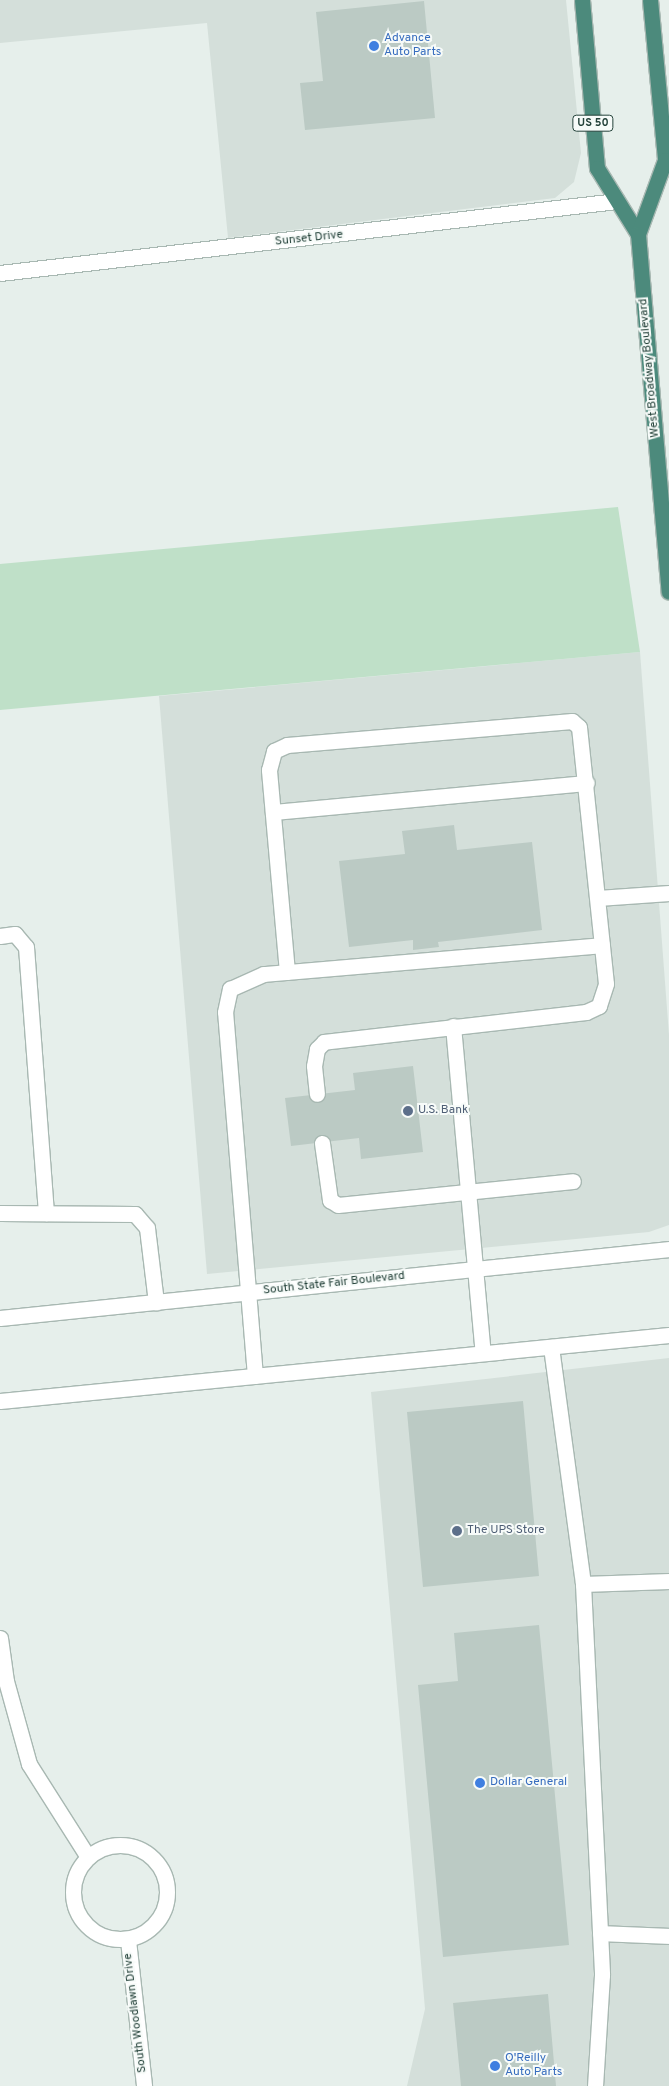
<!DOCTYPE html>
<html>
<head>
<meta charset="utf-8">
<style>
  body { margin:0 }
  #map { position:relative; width:669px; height:2086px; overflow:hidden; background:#e6efeb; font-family:Overpass,sans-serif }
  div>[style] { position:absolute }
  .built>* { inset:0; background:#d4dfda }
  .green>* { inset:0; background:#bfe0c8 }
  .building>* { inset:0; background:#bbcac4 }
  .roads { filter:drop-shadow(1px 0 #a8b8b2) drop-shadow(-1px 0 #a8b8b2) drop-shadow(0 1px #a8b8b2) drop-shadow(0 -1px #a8b8b2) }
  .service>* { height:15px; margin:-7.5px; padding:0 7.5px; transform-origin:7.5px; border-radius:7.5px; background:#fff }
  .minor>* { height:15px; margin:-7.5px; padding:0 7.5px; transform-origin:7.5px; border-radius:7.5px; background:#fff }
  .minor>.ring { margin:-7.5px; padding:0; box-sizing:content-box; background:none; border:15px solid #fff; border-radius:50% }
  .tertiary>* { height:15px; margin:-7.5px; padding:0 7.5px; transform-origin:7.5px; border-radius:7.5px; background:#fff }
  .trunk>* { height:15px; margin:-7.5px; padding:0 7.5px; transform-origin:7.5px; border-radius:7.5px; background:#4c8a7c }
  .dots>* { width:14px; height:14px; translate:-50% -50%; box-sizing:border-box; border:2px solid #f7fbf9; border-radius:50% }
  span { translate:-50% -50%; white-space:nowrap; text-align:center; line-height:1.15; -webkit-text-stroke:4px #f7fbf9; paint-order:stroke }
  .shield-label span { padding:1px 4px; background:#f7fbf9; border:1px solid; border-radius:4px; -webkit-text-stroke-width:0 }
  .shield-label { font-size:11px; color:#24423a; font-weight:700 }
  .shop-label { font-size:12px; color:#366cbe }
  .left { translate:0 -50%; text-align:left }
  .street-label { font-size:12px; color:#24423a }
  .service-label { font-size:12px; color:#4e5e75 }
</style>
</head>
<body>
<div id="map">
  <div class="built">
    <i style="clip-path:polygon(0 0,566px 0,581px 153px,574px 182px,555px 198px,228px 238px,207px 23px,0 43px)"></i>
    <i style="clip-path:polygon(640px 652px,669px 1035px,669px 1225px,649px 1232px,207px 1274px,159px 696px)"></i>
    <i style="clip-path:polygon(669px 1358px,669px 2086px,407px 2086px,425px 2009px,371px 1392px)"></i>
  </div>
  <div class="green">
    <i style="clip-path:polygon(618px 507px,640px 652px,0 710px,0 564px)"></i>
  </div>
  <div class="building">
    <i style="clip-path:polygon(424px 1px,435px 118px,305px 130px,300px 83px,323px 81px,316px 12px)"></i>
    <i style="clip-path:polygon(454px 825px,457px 850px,532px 842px,542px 930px,438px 942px,439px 947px,413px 950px,413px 940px,349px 947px,339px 861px,405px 854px,402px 831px)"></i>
    <i style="clip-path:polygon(413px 1066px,423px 1152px,361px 1159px,359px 1138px,291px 1146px,285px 1098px,355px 1090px,353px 1073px)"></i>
    <i style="clip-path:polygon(523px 1401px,539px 1576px,423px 1587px,407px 1412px)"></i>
    <i style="clip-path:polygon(539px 1625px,569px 1945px,443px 1957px,418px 1685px,458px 1681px,454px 1633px)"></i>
    <i style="clip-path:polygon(548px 1994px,556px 2086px,461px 2086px,453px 2003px)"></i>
  </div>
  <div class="roads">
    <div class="service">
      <i style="left:273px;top:812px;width:315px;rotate:-5.3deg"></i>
      <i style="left:598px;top:898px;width:71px;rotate:-4deg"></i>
      <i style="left:0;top:936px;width:15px;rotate:-8deg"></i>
      <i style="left:15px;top:934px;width:17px;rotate:50deg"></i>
      <i style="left:26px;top:947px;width:267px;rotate:85.7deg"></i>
      <i style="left:287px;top:972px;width:203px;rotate:-95.1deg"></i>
      <i style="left:269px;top:770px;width:20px;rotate:-75deg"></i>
      <i style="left:274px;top:751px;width:14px;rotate:-25deg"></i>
      <i style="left:287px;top:745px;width:286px;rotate:-4.8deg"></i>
      <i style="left:572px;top:721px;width:9px;rotate:41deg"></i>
      <i style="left:579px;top:727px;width:258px;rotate:84deg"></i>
      <i style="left:606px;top:984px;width:23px;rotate:108deg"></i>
      <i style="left:599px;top:1006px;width:14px;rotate:155deg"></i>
      <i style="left:586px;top:1012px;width:264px;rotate:173.5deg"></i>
      <i style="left:324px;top:1042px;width:10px;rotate:135deg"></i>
      <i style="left:317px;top:1049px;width:17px;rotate:100deg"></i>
      <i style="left:314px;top:1066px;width:28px;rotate:84deg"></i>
      <i style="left:453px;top:1026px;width:328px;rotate:84.8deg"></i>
      <i style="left:322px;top:1143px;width:58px;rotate:82deg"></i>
      <i style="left:330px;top:1200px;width:9px;rotate:32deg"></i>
      <i style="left:338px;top:1205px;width:236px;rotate:-5.8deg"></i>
      <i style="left:0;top:1213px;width:135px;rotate:0.4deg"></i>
      <i style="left:135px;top:1214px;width:18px;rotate:49deg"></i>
      <i style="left:147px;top:1228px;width:75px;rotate:83.1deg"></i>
      <i style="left:551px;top:1347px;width:239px;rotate:82.3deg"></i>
      <i style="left:583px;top:1584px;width:391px;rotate:87.2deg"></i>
      <i style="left:602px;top:1975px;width:111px;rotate:93.6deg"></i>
      <i style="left:255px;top:1376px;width:365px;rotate:-94.7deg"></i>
      <i style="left:225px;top:1012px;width:24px;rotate:-78deg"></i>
      <i style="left:230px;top:989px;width:37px;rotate:-24deg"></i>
      <i style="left:264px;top:974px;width:339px;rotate:-4.9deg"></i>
      <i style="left:583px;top:1584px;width:86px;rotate:-2deg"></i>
      <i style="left:600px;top:1933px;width:69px;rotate:2.5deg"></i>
    </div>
    <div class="minor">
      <i style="left:0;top:273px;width:621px;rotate:-6.66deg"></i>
      <i style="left:0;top:1638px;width:43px;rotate:82.1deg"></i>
      <i style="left:6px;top:1681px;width:86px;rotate:74.5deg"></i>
      <i style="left:29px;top:1764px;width:110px;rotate:57.6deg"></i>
      <i class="ring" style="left:73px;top:1845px;width:79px;height:79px"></i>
      <i style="left:128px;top:1940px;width:147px;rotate:83.7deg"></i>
    </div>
    <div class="tertiary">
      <i style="left:0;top:1318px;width:673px;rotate:-5.89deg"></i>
      <i style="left:0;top:1401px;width:672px;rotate:-5.63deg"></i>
    </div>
    <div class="trunk">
      <i style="left:582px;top:0;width:169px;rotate:84.9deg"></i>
      <i style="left:597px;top:168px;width:78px;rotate:58.2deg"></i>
      <i style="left:650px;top:0;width:161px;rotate:84.6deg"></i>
      <i style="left:665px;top:160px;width:79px;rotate:110deg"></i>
      <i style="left:638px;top:234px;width:359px;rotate:85.1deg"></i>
    </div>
  </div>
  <div class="dots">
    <i style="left:374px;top:46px;background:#3f7fe0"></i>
    <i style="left:408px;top:1111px;background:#5c6f8a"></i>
    <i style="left:457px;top:1531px;background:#5c6f8a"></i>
    <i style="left:480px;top:1783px;background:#3f7fe0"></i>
    <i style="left:495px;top:2066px;background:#3f7fe0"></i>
  </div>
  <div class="shield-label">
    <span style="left:593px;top:123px">US 50</span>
  </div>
  <div class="shop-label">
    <span class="left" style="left:384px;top:46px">Advance<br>Auto Parts</span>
    <span class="left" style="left:490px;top:1783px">Dollar General</span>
    <span class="left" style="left:505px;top:2066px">O'Reilly<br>Auto Parts</span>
  </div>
  <div class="street-label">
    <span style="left:309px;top:239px;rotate:-6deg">Sunset Drive</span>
    <span style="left:650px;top:368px;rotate:-95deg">West Broadway Boulevard</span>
    <span style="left:334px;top:1284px;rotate:-6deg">South State Fair Boulevard</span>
    <span style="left:136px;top:2013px;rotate:-97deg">South Woodlawn Drive</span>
  </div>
  <div class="service-label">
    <span class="left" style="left:418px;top:1111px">U.S. Bank</span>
    <span class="left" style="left:467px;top:1531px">The UPS Store</span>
  </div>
</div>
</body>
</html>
